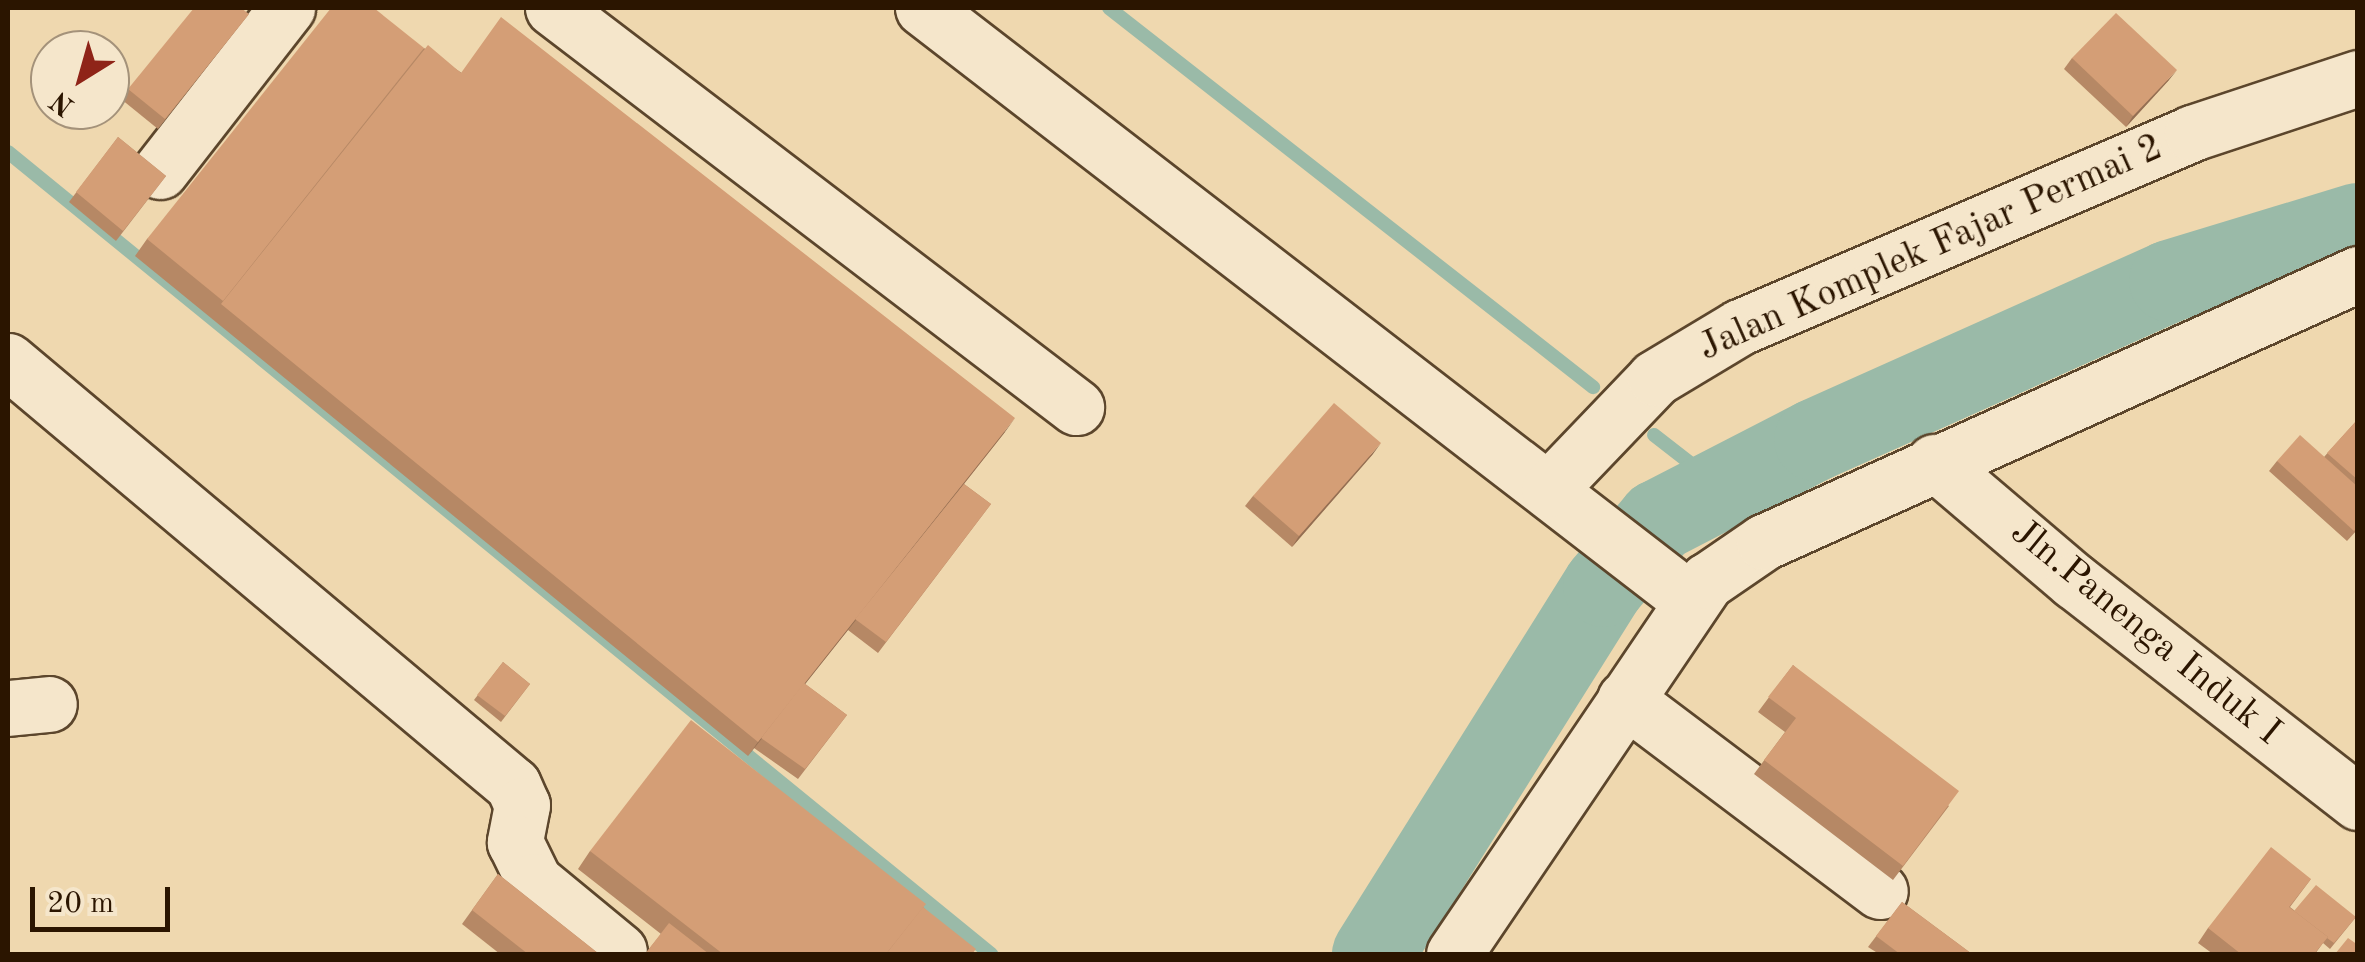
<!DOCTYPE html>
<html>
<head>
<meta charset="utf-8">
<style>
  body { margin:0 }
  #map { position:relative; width:2365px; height:962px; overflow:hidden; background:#efd8af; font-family:"Old Standard TT",serif }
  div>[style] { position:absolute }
  .stream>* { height:14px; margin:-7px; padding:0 7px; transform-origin:7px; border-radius:7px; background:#9abaa8 }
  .river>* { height:82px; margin:-41px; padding:0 41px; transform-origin:41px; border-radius:41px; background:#9abaa8 }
  .roads { filter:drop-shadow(2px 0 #5c462c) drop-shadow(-2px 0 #5c462c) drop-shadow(0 2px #5c462c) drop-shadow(0 -2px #5c462c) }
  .minor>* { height:55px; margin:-27.5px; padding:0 27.5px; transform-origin:27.5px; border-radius:27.5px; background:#f5e6cb }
  .wall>* { inset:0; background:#b68865 }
  .shaded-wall>* { inset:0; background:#946f53 }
  .building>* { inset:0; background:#d49e76 }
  span { translate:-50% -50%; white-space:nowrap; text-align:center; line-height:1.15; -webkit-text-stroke:8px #f5e6cb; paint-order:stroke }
  .street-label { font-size:38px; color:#2b1500 }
  .frame { position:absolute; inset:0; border:10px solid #2b1500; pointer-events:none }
  .north { position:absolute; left:30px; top:30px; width:100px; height:100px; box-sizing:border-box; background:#f5e6cb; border:2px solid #a4927a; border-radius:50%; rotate:217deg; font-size:28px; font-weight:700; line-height:40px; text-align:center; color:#2b1500 }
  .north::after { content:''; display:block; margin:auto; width:35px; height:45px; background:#8f2418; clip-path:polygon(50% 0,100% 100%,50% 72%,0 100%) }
  .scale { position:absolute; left:30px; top:887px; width:140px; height:45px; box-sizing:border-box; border:5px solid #2b1500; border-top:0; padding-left:12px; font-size:30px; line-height:35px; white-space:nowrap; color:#2b1500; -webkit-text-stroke:8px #f5e6cb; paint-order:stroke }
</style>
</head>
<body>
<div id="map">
  <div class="stream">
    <i style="left:1109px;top:8px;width:615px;rotate:38.06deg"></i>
    <i style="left:8px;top:152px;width:1269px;rotate:39.21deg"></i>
    <i style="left:1654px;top:435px;width:86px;rotate:37.9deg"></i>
    <i style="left:1397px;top:954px;width:422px;rotate:-60.6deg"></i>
  </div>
  <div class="river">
    <i style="left:1373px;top:954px;width:434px;rotate:-57.9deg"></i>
    <i style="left:1604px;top:586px;width:85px;rotate:-50.3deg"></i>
    <i style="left:1658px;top:521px;width:177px;rotate:-27.3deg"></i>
    <i style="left:1815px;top:440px;width:389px;rotate:-24.1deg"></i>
    <i style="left:2170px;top:281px;width:196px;rotate:-16.9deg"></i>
  </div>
  <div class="roads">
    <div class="minor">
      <i style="left:553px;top:8px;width:658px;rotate:37.34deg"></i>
      <i style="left:923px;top:8px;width:969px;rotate:37.66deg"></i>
      <i style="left:160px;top:171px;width:207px;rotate:-52.1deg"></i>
      <i style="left:8px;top:361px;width:659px;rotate:40.02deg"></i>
      <i style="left:513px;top:785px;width:22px;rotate:66deg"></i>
      <i style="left:522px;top:805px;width:38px;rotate:101deg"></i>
      <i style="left:515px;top:842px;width:43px;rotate:64deg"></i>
      <i style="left:534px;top:881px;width:110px;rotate:39.5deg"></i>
      <i style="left:1934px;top:462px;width:184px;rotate:40.4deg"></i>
      <i style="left:2074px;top:581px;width:360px;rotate:37.9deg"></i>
      <i style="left:1549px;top:489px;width:153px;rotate:-46.3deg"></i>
      <i style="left:1655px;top:378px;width:99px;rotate:-31deg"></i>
      <i style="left:1740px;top:327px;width:492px;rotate:-23.2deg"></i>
      <i style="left:2192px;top:133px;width:175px;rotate:-18.3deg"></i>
      <i style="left:1625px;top:699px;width:319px;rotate:37deg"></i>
      <i style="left:8px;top:708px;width:41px;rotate:-5.6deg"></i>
      <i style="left:1454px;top:954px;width:451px;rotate:-55.9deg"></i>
      <i style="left:1707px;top:581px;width:69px;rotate:-34.4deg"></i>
      <i style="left:1764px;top:542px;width:652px;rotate:-24.28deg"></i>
    </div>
  </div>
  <div class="wall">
    <i style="clip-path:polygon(249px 14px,158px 129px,121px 99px,128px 89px)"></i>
    <i style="clip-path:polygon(424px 48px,1005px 432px,964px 484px,991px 504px,878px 653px,848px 630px,805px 684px,847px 715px,798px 779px,754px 748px,748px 756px,135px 256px,147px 239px)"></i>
    <i style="clip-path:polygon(2072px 58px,2169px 80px,2126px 127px,2064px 69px)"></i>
    <i style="clip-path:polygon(118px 137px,166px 176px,116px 241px,69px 202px)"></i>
    <i style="clip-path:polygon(2358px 419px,2358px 529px,2347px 541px,2269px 471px,2277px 461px,2324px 457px)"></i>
    <i style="clip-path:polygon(1373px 454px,1292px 547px,1245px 506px,1253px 496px)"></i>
    <i style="clip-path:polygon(503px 662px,530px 684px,501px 722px,474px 700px)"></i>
    <i style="clip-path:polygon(1793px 665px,1949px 806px,1893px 880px,1754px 774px,1785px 732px,1758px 712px)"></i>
    <i style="clip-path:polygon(590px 851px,923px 907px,972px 954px,645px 954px,661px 934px,578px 869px)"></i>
    <i style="clip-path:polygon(498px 874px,599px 954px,500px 954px,462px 924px)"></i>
    <i style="clip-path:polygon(2311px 879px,2290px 907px,2295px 911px,2356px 917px,2330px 949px,2323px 943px,2315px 954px,2213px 954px,2198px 943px,2208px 928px)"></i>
    <i style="clip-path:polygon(1902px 902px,1972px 954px,1879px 954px,1868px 947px)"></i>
  </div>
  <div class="shaded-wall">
    <i style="clip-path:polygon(2177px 70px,2169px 80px,2126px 127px,2133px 116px)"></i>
    <i style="clip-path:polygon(1015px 418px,1005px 432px,748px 756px,758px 742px)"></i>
    <i style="clip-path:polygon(1381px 443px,1373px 454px,1292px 547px,1299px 536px)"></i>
  </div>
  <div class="building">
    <i style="clip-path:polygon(194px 8px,241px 8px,249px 14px,165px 119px,128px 89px)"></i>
    <i style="clip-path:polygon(331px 8px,374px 8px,424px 48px,223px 301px,147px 239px)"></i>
    <i style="clip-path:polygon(2116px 13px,2177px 70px,2133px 116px,2072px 58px)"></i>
    <i style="clip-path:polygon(501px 17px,1015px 418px,758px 742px,221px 304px,428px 45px,461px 73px)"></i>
    <i style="clip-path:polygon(118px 137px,166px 176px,123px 231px,76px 192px)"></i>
    <i style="clip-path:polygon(1334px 403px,1381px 443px,1299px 536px,1253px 496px)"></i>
    <i style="clip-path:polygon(2358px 419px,2358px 480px,2327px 453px)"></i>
    <i style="clip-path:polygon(2300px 435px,2358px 487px,2358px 527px,2354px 531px,2277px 461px)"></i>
    <i style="clip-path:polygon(964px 484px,991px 504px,886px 642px,855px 619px)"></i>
    <i style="clip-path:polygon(503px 662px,530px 684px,505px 716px,477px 695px)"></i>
    <i style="clip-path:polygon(1793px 665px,1959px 791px,1903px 866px,1764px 760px,1796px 718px,1768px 697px)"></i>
    <i style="clip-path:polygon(804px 683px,847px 715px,805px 769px,761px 738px)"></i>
    <i style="clip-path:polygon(691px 720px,926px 904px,886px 954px,723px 954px,590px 851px)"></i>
    <i style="clip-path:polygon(2271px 847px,2311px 879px,2289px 907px,2328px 937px,2314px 954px,2241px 954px,2208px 928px)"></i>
    <i style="clip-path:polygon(498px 874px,599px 954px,528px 954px,472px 910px)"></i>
    <i style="clip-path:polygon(2316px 885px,2356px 917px,2334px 943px,2327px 938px,2328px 937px,2294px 911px)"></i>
    <i style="clip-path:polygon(1902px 902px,1972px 954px,1900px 954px,1876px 936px)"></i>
    <i style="clip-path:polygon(923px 907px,976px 949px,972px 954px,886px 954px)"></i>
    <i style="clip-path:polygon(669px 923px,709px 954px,645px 954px)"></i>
    <i style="clip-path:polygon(2348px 938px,2358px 945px,2358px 954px,2335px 954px)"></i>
  </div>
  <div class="street-label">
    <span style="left:1931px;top:249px;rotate:-24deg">Jalan Komplek Fajar Permai 2</span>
    <span style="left:2145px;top:633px;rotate:39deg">Jln.Panenga Induk I</span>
  </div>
  <div class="frame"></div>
  <div class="north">N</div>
  <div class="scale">20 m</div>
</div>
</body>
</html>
